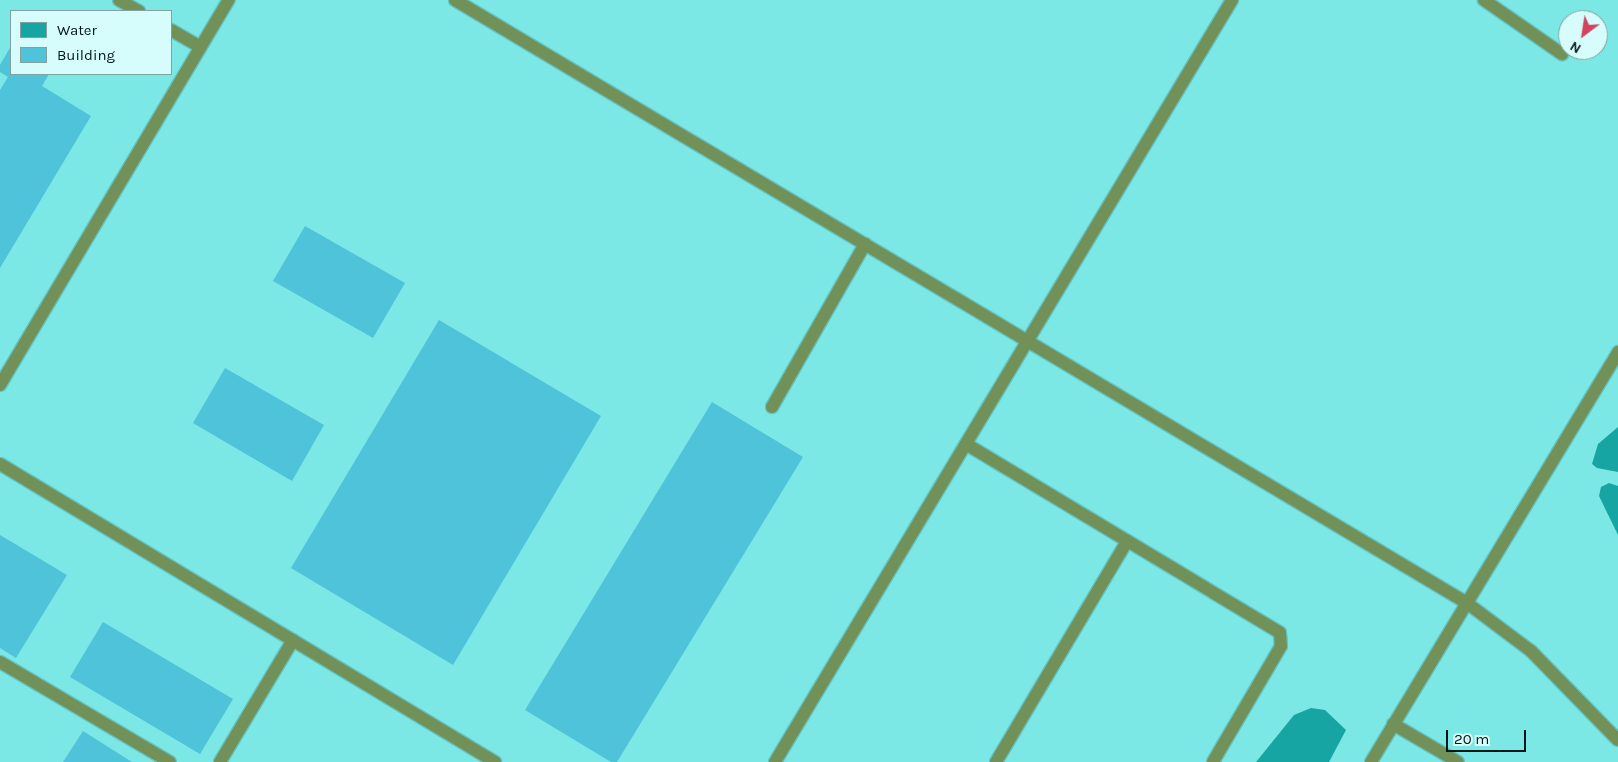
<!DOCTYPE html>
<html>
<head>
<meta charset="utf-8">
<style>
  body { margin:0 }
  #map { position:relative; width:1618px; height:762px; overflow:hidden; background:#7be8e5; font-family:Karla,sans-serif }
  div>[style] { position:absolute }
  .water>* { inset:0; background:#17a5a3 }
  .building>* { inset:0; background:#4ec3da }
  .roads { filter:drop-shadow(1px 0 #65c2c0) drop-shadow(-1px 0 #65c2c0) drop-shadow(0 1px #65c2c0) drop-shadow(0 -1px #65c2c0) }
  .service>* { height:12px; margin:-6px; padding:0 6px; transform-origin:6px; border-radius:6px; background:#719159 }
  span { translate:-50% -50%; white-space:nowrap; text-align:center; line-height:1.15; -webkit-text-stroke:5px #d6fdfb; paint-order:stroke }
  .legend { position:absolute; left:10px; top:10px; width:162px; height:65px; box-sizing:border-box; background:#d6fdfb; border:1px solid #81a19f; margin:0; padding:6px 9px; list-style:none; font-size:15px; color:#011616 }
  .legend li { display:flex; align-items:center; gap:10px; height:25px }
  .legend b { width:25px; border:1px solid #81a19f }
  .north { position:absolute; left:1558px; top:10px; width:50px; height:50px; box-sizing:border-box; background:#d6fdfb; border:1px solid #81a19f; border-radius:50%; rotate:211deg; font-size:14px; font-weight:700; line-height:20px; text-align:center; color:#011616 }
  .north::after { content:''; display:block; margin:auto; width:18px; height:22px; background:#d34360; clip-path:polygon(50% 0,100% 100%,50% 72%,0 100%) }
  .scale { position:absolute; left:1446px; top:730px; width:80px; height:22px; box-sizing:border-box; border:2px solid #011616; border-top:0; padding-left:6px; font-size:15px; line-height:18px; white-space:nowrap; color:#011616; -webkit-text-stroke:4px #d6fdfb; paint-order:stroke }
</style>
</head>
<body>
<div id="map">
  <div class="water">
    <i style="clip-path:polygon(1618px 427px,1618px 472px,1597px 468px,1592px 464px,1598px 444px)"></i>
    <i style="clip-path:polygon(1609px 483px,1618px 486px,1618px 535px,1599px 496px,1601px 487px)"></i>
    <i style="clip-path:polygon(1311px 708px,1325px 710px,1346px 730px,1329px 762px,1256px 762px,1294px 715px)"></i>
  </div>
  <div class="building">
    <i style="clip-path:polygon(11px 46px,11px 74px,49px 74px,42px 86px,91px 116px,0 268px,0 90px,8px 77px,0 72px,0 65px)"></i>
    <i style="clip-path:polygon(305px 226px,405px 283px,373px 338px,273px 281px)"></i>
    <i style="clip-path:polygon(439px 320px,601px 416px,453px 665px,291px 568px)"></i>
    <i style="clip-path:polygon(225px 368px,324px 425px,292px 481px,193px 423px)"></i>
    <i style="clip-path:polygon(712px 402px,803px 457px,617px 762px,611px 762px,525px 710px)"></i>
    <i style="clip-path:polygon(0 535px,67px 575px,16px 658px,0 648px)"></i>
    <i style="clip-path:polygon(103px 622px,233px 699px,200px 754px,70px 677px)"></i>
    <i style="clip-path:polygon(83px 731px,132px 762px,63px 762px)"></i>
  </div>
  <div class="roads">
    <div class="service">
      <i style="left:119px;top:0;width:23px;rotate:29deg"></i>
      <i style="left:455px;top:0;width:1178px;rotate:30.79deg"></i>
      <i style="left:1467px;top:603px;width:80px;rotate:36.9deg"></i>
      <i style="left:1531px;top:651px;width:124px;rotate:45.7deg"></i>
      <i style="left:1484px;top:0;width:95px;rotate:34.7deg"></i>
      <i style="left:171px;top:30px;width:34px;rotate:30deg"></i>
      <i style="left:0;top:385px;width:448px;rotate:-59.3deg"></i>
      <i style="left:772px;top:407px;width:188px;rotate:-60.3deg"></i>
      <i style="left:966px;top:444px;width:366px;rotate:31deg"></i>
      <i style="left:1280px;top:633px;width:13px;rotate:86deg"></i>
      <i style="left:1281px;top:646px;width:134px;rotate:120.4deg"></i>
      <i style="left:0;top:464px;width:578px;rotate:31.05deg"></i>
      <i style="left:0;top:662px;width:197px;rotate:30.5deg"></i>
      <i style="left:1393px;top:724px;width:75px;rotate:30.3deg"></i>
      <i style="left:220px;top:762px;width:142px;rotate:-59.1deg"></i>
      <i style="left:775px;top:762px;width:889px;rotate:-59.05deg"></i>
      <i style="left:996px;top:762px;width:257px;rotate:-59.3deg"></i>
      <i style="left:1371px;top:762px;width:479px;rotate:-58.9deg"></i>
    </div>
  </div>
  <ul class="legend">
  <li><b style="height:14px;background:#17a5a3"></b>Water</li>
  <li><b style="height:14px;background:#4ec3da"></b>Building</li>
  </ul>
  <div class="north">N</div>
  <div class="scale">20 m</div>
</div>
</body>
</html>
